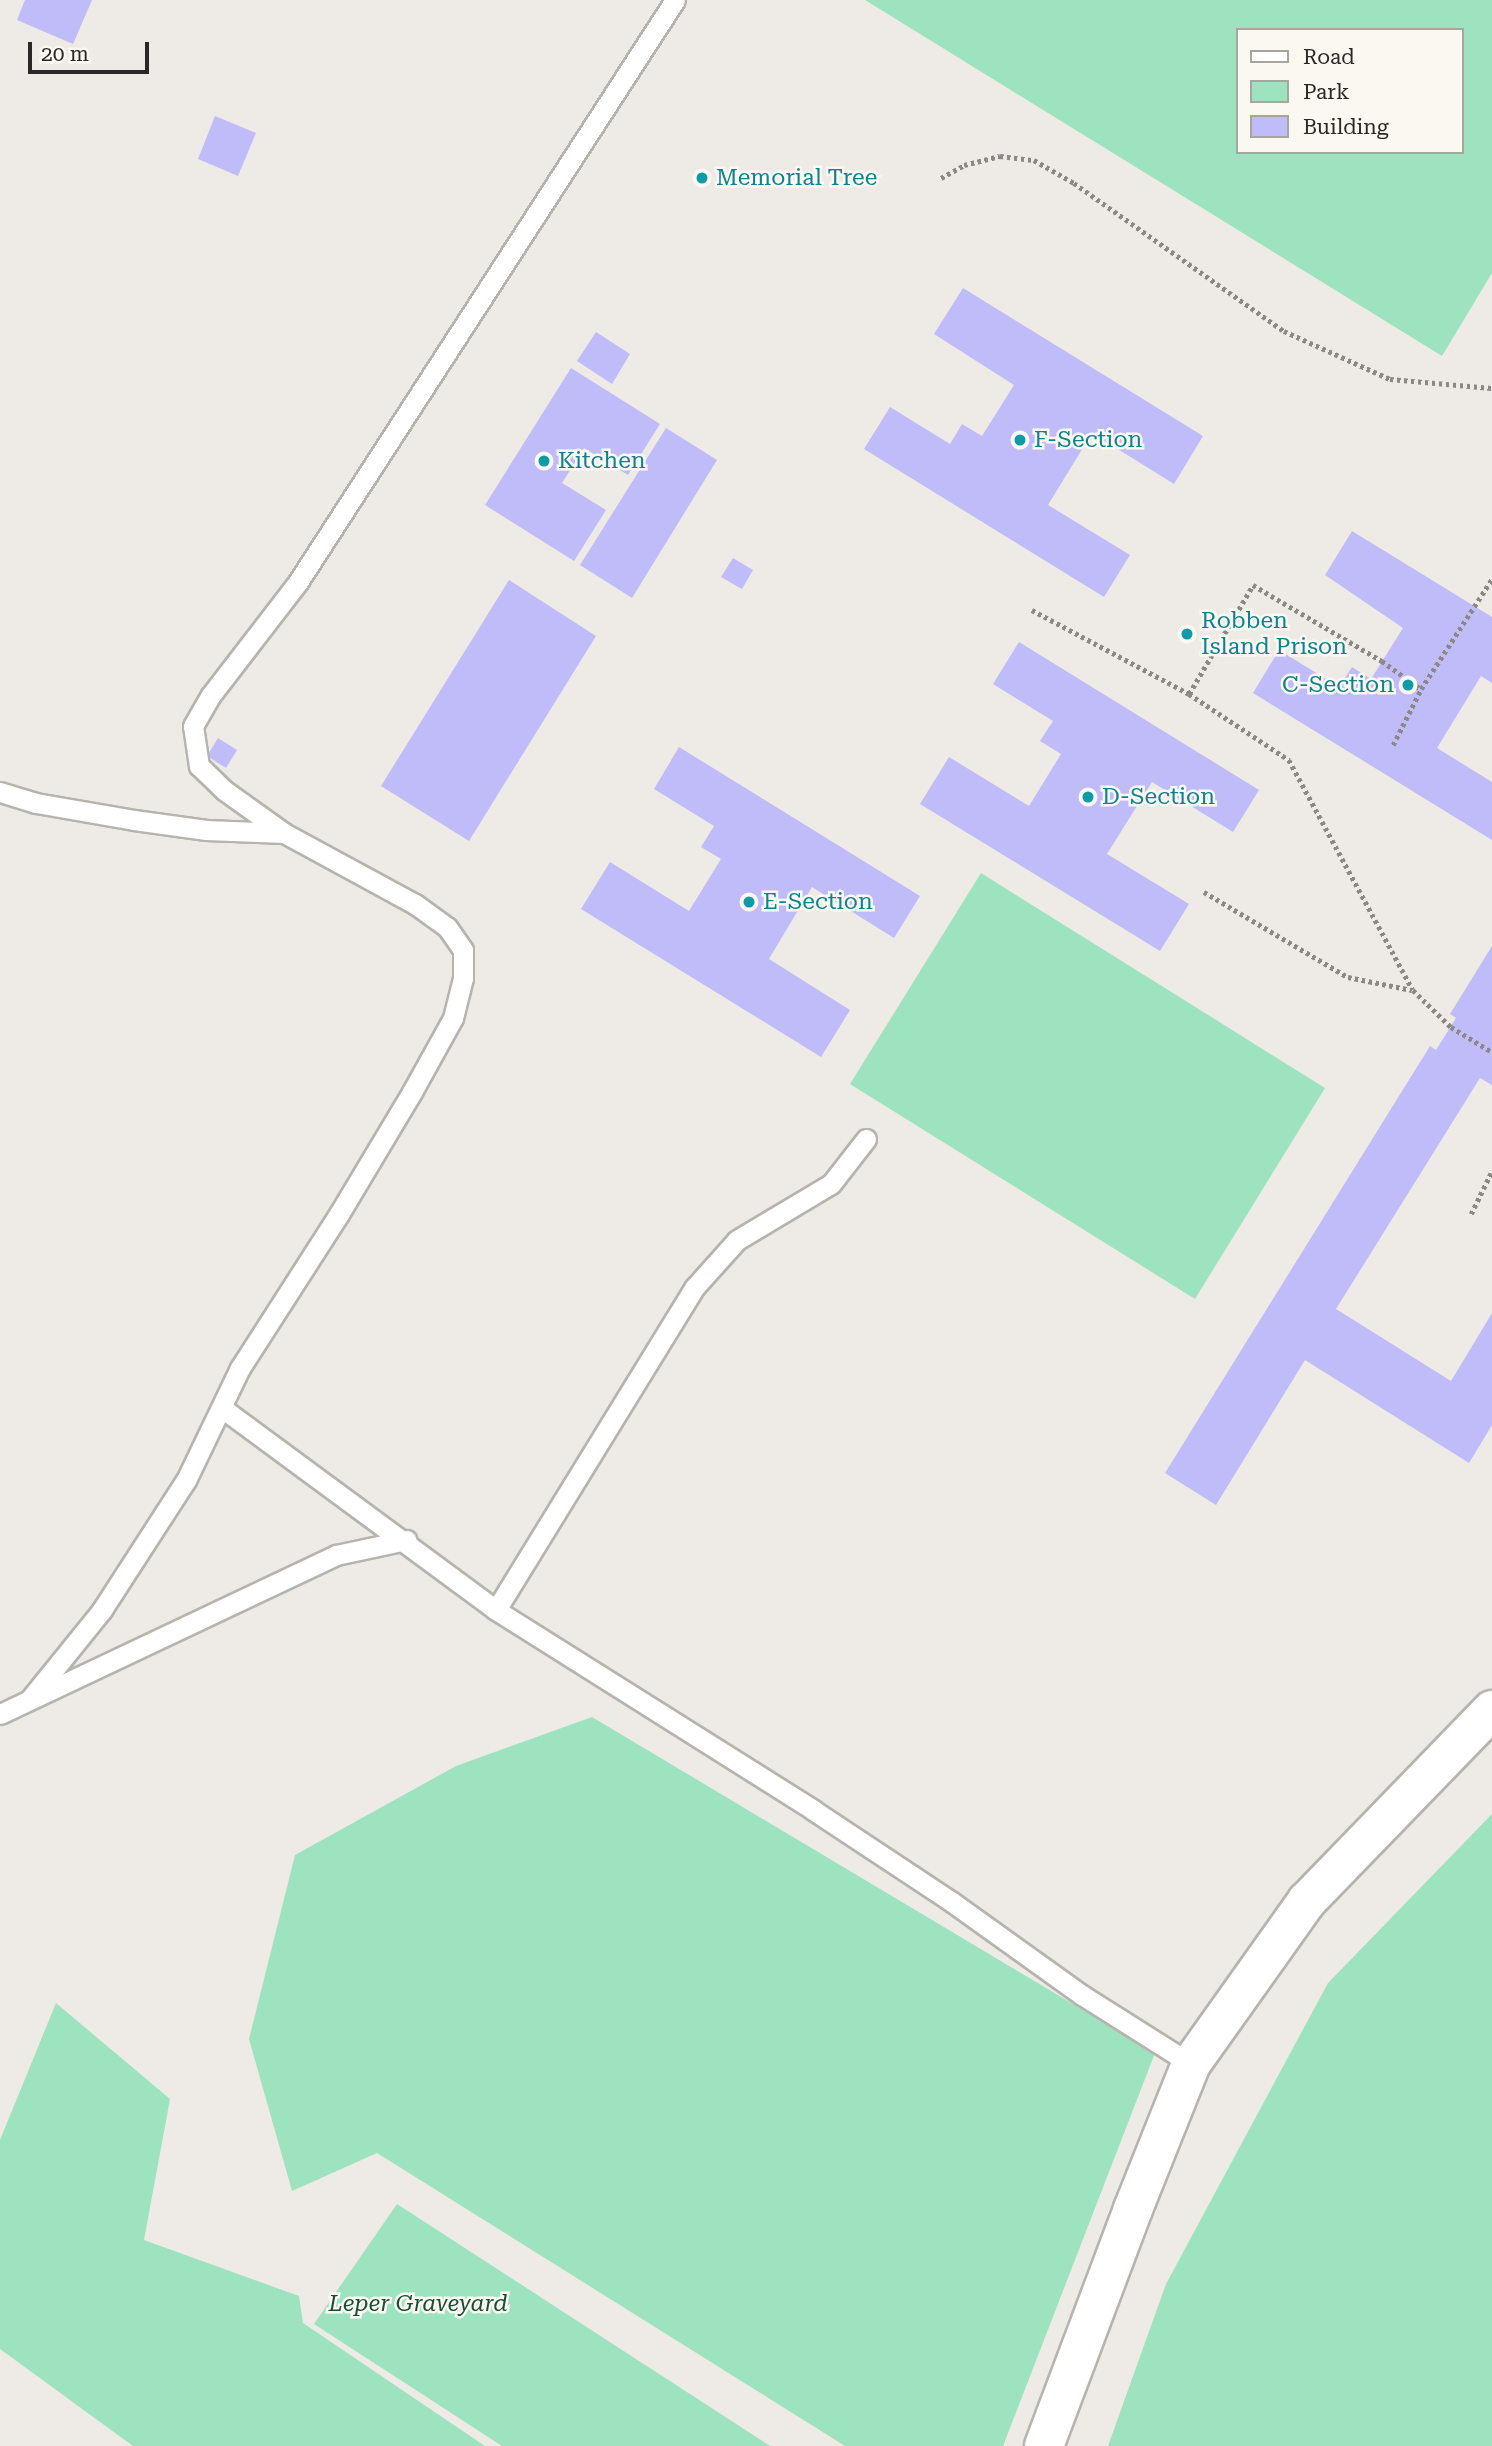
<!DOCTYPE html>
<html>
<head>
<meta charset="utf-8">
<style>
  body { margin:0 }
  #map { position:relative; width:1492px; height:2446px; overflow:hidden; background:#eeeae5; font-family:"Roboto Serif",serif }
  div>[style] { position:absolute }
  .green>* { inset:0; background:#9ee3c0 }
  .building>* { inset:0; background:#c0bcfa }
  .path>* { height:4.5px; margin-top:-2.25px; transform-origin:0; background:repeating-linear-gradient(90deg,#8b8885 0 3.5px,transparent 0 7px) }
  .roads { filter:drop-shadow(2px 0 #b7b3ae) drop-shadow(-2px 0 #b7b3ae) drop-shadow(0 2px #b7b3ae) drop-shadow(0 -2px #b7b3ae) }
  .lane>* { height:19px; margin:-9.5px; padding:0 9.5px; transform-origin:9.5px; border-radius:9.5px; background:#fff }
  .street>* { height:38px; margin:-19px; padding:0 19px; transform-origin:19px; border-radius:19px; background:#fff }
  .dots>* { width:19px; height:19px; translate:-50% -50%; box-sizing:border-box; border:4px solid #fbf8f2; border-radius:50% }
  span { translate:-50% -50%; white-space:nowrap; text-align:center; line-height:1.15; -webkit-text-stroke:5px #fbf8f2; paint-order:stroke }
  .culture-label { font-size:23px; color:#0d838f }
  .left { translate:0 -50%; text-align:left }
  .right { translate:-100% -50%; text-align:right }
  .park-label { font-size:23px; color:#164d36; font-style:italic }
  .legend { position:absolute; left:1236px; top:28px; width:228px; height:126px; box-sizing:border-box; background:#fbf8f2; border:2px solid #a7a5a0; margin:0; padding:9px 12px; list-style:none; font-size:21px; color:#2a2826 }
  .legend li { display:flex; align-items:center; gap:14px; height:35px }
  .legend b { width:35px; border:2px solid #a7a5a0 }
  .scale { position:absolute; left:28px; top:42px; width:121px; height:32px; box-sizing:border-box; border:4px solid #2a2826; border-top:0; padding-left:9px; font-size:21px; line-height:24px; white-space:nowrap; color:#2a2826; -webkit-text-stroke:5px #fbf8f2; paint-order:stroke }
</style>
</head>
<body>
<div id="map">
  <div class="green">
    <i style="clip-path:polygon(evenodd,865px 0,1492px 0,1492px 273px,1442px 356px,865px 0,1238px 30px,1462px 30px,1462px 152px,1238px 152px,1238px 30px)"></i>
    <i style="clip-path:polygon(981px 873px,1325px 1088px,1195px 1299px,850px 1084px)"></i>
    <i style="clip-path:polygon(592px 1717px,1155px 2053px,1003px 2446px,845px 2446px,377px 2153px,292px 2191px,249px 2039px,295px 1855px,456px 1766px)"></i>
    <i style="clip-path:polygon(1492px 1814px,1492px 2446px,1108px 2446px,1166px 2284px,1328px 1983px)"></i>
    <i style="clip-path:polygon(56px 2003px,170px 2099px,144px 2240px,299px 2296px,303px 2323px,485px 2446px,133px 2446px,0 2349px,0 2140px)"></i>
    <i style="clip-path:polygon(397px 2204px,770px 2446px,502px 2446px,314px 2324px)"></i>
  </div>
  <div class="building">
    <i style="clip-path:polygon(25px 0,92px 0,73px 44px,17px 20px)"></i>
    <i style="clip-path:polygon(215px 116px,256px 133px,238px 176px,198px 159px)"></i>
    <i style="clip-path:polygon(963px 288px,1203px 436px,1174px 484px,1092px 433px,1048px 505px,1130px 555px,1104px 597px,864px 449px,890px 407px,950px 444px,962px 424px,982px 436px,1014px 385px,934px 334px)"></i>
    <i style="clip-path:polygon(596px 332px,630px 354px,612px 384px,577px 361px)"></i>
    <i style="clip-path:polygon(571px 368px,660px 424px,628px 475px,584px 448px,562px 483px,606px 510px,574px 561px,485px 505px)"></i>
    <i style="clip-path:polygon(666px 428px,717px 460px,632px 598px,580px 565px)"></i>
    <i style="clip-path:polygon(1352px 531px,1492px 617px,1492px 683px,1481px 676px,1437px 748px,1492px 782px,1492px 840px,1253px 693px,1279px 650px,1339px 687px,1352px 667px,1371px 679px,1403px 628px,1325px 575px)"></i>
    <i style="clip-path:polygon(733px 558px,753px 570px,742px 589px,721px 577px)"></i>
    <i style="clip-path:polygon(509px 580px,596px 636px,469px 841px,381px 786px)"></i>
    <i style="clip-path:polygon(1019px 642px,1259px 790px,1233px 832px,1152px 782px,1107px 854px,1189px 904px,1160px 951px,920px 804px,949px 757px,1029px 806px,1061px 754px,1040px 741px,1053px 721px,993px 684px)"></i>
    <i style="clip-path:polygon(218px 738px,237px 750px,226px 768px,207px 756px)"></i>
    <i style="clip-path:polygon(679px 747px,920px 896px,894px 938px,812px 887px,769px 959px,850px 1010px,821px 1057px,581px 909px,610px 862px,689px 911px,721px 859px,701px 847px,714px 826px,654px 789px)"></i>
    <i style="clip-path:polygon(1492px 946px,1492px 1085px,1480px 1078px,1336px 1309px,1451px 1381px,1492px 1313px,1492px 1425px,1469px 1463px,1305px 1360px,1216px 1505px,1165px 1473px,1430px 1046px,1436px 1050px,1456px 1018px,1450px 1014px)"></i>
  </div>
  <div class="path">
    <i style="left:941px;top:178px;width:26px;rotate:-29deg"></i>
    <i style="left:964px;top:165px;width:37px;rotate:-14deg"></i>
    <i style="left:1000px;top:156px;width:34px;rotate:7deg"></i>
    <i style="left:1034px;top:160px;width:46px;rotate:29.9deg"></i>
    <i style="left:1074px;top:183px;width:257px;rotate:35.2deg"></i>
    <i style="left:1284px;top:331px;width:116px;rotate:24.4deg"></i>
    <i style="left:1390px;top:379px;width:102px;rotate:5deg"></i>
    <i style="left:1032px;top:610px;width:178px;rotate:28.1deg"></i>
    <i style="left:1189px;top:694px;width:120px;rotate:33.4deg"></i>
    <i style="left:1289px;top:760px;width:261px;rotate:61.7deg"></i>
    <i style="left:1413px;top:990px;width:53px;rotate:44.2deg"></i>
    <i style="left:1451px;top:1027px;width:48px;rotate:31.4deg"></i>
    <i style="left:1189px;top:694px;width:126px;rotate:-59.6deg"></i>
    <i style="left:1253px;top:585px;width:150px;rotate:30.5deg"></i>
    <i style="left:1382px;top:661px;width:48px;rotate:35.7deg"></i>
    <i style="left:1393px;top:745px;width:63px;rotate:-63.4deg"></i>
    <i style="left:1421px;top:689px;width:131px;rotate:-57.2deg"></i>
    <i style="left:1204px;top:892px;width:167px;rotate:30.6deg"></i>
    <i style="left:1348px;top:977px;width:65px;rotate:11.5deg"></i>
    <i style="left:1471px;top:1214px;width:48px;rotate:-64deg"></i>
  </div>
  <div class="roads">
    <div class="lane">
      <i style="left:0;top:792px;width:38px;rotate:17deg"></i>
      <i style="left:36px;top:803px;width:99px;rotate:9.8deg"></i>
      <i style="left:134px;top:820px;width:73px;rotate:7.9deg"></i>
      <i style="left:206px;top:830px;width:78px;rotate:2.2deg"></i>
      <i style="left:284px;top:833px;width:149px;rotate:28.5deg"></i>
      <i style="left:415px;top:904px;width:39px;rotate:36deg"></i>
      <i style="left:447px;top:927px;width:28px;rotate:55deg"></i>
      <i style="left:463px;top:950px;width:28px;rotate:90deg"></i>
      <i style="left:463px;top:978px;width:41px;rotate:104deg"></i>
      <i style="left:453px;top:1018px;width:85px;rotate:119deg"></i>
      <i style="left:412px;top:1092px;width:142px;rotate:120.9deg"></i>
      <i style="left:339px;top:1214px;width:183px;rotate:122.7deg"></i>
      <i style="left:240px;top:1368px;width:124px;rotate:115.7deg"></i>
      <i style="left:186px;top:1480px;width:155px;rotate:122.9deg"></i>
      <i style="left:102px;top:1610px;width:113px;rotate:128.9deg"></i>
      <i style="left:284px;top:833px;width:74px;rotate:-144.4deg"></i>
      <i style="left:224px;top:790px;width:35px;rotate:-136deg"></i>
      <i style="left:199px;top:766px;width:40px;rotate:-98.5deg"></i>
      <i style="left:193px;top:726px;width:36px;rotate:-60deg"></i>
      <i style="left:211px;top:695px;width:143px;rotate:-52.4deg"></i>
      <i style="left:298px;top:582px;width:693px;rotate:-57.07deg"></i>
      <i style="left:222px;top:1408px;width:340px;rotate:36.4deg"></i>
      <i style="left:496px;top:1610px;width:375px;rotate:32.2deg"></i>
      <i style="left:813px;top:1810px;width:167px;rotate:33.5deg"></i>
      <i style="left:952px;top:1902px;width:160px;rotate:35.6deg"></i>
      <i style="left:1082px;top:1995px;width:129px;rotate:32.3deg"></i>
      <i style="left:496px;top:1610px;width:378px;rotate:-58.4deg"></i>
      <i style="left:694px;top:1288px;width:64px;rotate:-48.1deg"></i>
      <i style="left:737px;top:1240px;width:109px;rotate:-30.8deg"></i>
      <i style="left:831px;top:1184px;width:57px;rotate:-52.1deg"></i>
      <i style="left:0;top:1714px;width:372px;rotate:-25.3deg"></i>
      <i style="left:336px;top:1555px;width:72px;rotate:-12.1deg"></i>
    </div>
    <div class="street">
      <i style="left:1044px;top:2446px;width:253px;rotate:-69.4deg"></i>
      <i style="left:1133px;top:2209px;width:156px;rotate:-68.2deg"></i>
      <i style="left:1191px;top:2064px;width:200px;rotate:-54.6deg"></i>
      <i style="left:1307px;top:1901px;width:266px;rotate:-45.9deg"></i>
    </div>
  </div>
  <div class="dots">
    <i style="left:702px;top:178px;background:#0f9aa8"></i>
    <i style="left:1020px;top:440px;background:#0f9aa8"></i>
    <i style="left:544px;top:461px;background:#0f9aa8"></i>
    <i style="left:1187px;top:634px;background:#0f9aa8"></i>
    <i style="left:1408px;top:685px;background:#0f9aa8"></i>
    <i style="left:1088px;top:797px;background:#0f9aa8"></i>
    <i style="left:749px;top:902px;background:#0f9aa8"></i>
  </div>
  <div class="culture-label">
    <span class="left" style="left:716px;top:178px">Memorial Tree</span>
    <span class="left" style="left:1034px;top:440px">F-Section</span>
    <span class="left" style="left:558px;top:461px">Kitchen</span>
    <span class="left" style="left:1201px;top:634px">Robben<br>Island Prison</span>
    <span class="right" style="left:1394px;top:685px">C-Section</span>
    <span class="left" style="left:1102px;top:797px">D-Section</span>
    <span class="left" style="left:763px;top:902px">E-Section</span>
  </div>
  <div class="park-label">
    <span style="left:418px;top:2304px">Leper Graveyard</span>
  </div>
  <ul class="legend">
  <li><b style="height:9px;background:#fff"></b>Road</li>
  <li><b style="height:19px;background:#9ee3c0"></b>Park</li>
  <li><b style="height:19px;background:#c0bcfa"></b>Building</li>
  </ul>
  <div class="scale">20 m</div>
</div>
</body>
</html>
